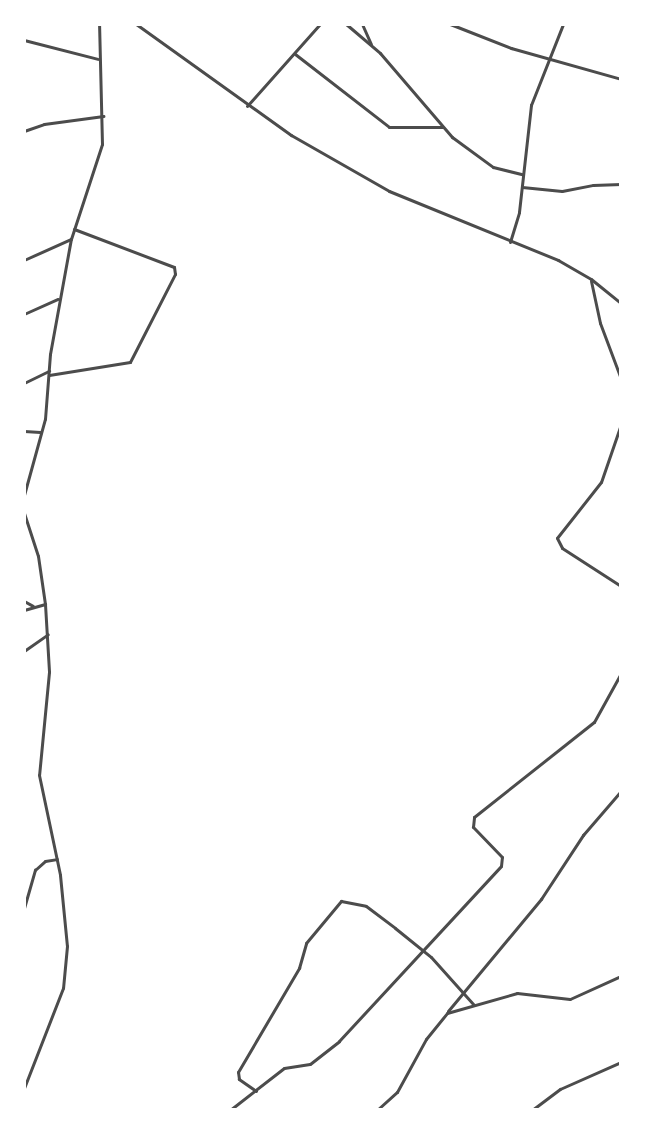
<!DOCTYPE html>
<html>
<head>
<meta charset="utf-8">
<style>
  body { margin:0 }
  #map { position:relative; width:645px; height:1134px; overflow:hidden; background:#fff; font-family:"Fira Sans",sans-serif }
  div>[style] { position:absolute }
  .minor>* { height:3px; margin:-1.5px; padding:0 1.5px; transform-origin:1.5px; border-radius:1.5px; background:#4c4c4c }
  span { translate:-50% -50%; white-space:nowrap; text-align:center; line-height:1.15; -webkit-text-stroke:4.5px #fff; paint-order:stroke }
  .frame { position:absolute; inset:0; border:26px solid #fff; pointer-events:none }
</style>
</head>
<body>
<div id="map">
  <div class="minor">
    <i style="left:136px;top:24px;width:191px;rotate:35.6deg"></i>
    <i style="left:291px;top:135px;width:113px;rotate:29.7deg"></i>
    <i style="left:389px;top:191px;width:183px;rotate:22.2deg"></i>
    <i style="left:558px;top:260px;width:38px;rotate:30deg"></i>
    <i style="left:591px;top:279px;width:38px;rotate:39deg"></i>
    <i style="left:346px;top:24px;width:45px;rotate:40.5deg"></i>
    <i style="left:380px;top:53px;width:111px;rotate:49.4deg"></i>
    <i style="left:452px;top:137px;width:51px;rotate:36.2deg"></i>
    <i style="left:493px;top:167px;width:30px;rotate:14deg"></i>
    <i style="left:362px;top:24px;width:22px;rotate:66deg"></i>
    <i style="left:450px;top:24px;width:66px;rotate:21.5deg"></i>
    <i style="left:511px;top:48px;width:114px;rotate:15.7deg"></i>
    <i style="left:24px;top:40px;width:76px;rotate:14.4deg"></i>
    <i style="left:295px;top:54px;width:119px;rotate:37.8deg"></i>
    <i style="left:389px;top:127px;width:53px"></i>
    <i style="left:247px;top:106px;width:110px;rotate:-48.3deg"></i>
    <i style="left:24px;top:131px;width:21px;rotate:-19deg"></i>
    <i style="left:44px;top:124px;width:60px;rotate:-7.7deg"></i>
    <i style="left:522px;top:187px;width:40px;rotate:5.7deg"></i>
    <i style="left:562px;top:191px;width:32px;rotate:-11deg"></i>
    <i style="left:593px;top:185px;width:28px;rotate:-2deg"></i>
    <i style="left:510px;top:242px;width:31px;rotate:-73deg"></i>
    <i style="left:519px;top:212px;width:108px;rotate:-83.6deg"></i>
    <i style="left:531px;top:105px;width:87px;rotate:-68.4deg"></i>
    <i style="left:24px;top:260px;width:51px;rotate:-24.1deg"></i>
    <i style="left:591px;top:281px;width:43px;rotate:77.9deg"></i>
    <i style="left:600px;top:323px;width:60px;rotate:69.4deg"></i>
    <i style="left:24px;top:314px;width:37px;rotate:-24deg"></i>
    <i style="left:49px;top:375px;width:82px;rotate:-9.1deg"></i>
    <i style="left:130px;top:362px;width:99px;rotate:-62.9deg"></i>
    <i style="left:175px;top:274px;width:7px;rotate:-98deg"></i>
    <i style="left:174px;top:267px;width:107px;rotate:-159.2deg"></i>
    <i style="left:24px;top:383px;width:28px;rotate:-26deg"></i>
    <i style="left:621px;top:424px;width:61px;rotate:109deg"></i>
    <i style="left:601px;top:482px;width:71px;rotate:128.2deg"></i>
    <i style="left:557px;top:538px;width:11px;rotate:63deg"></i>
    <i style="left:562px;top:548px;width:70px;rotate:32.8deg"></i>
    <i style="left:24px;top:431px;width:16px;rotate:4deg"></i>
    <i style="left:24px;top:495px;width:79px;rotate:-74.6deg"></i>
    <i style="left:45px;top:419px;width:65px;rotate:-85.6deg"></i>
    <i style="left:50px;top:354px;width:117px;rotate:-79.7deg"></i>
    <i style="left:71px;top:239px;width:100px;rotate:-71.9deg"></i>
    <i style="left:102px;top:144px;width:120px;rotate:-91.4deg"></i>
    <i style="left:24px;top:513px;width:45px;rotate:72deg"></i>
    <i style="left:38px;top:556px;width:49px;rotate:81.7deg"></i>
    <i style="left:45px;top:604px;width:68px;rotate:86.6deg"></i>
    <i style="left:49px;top:672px;width:103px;rotate:95.5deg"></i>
    <i style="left:39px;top:775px;width:102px;rotate:78.1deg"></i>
    <i style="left:60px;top:875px;width:71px;rotate:84.4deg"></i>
    <i style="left:67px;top:946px;width:42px;rotate:95.4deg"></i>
    <i style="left:63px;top:988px;width:107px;rotate:111.3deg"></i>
    <i style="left:24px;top:601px;width:10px;rotate:29deg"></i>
    <i style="left:24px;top:610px;width:22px;rotate:-16deg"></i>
    <i style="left:24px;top:651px;width:29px;rotate:-35deg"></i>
    <i style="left:24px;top:908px;width:40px;rotate:-74deg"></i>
    <i style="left:35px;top:870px;width:13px;rotate:-42deg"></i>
    <i style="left:45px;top:861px;width:12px;rotate:-9deg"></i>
    <i style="left:448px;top:1011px;width:146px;rotate:-50.3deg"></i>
    <i style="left:541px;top:899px;width:77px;rotate:-56.7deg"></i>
    <i style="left:583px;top:835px;width:58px;rotate:-49.2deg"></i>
    <i style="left:256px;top:1091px;width:21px;rotate:-145deg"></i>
    <i style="left:239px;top:1079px;width:7px;rotate:-98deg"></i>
    <i style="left:238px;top:1072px;width:121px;rotate:-59.6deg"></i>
    <i style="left:299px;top:968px;width:26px;rotate:-74deg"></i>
    <i style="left:306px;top:943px;width:55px;rotate:-50.2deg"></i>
    <i style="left:341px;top:901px;width:25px;rotate:11deg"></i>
    <i style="left:366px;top:906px;width:36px;rotate:37deg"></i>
    <i style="left:395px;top:928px;width:46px;rotate:38.9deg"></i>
    <i style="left:431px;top:957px;width:64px;rotate:48.1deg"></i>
    <i style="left:230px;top:1110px;width:68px;rotate:-37.9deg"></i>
    <i style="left:284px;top:1068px;width:26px;rotate:-9deg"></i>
    <i style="left:310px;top:1064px;width:37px;rotate:-38deg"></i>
    <i style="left:339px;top:1041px;width:238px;rotate:-47.2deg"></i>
    <i style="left:501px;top:866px;width:9px;rotate:-84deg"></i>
    <i style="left:502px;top:857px;width:42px;rotate:-134deg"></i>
    <i style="left:473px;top:827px;width:10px;rotate:-84deg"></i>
    <i style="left:474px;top:817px;width:153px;rotate:-38.4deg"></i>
    <i style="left:594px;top:722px;width:56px;rotate:-61.1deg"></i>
    <i style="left:377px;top:1110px;width:27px;rotate:-42deg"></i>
    <i style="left:397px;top:1092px;width:60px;rotate:-61.3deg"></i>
    <i style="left:426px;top:1039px;width:33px;rotate:-51deg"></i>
    <i style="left:447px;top:1013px;width:73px;rotate:-15.9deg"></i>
    <i style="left:517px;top:993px;width:53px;rotate:6.5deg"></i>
    <i style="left:570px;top:999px;width:56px;rotate:-24.3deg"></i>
    <i style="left:532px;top:1110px;width:35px;rotate:-37deg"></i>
    <i style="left:560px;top:1089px;width:67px;rotate:-23.9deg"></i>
  </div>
  <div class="frame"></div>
</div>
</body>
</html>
